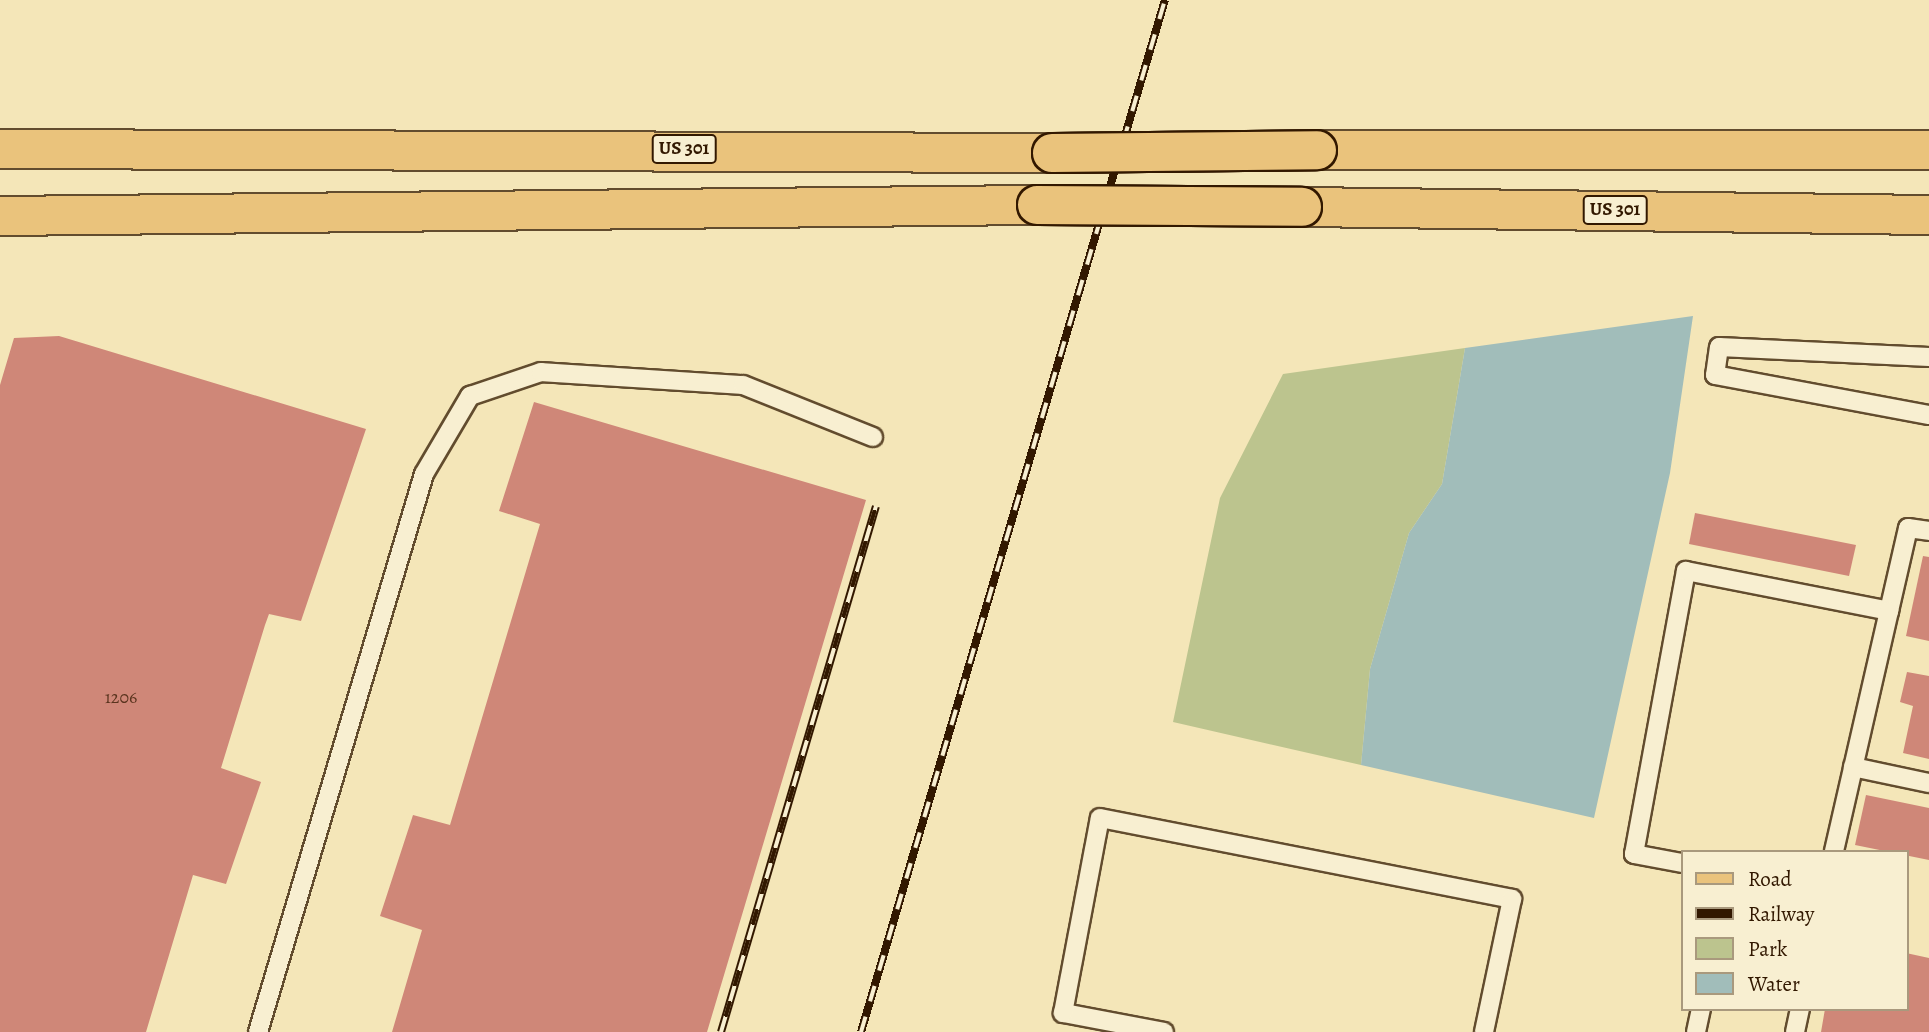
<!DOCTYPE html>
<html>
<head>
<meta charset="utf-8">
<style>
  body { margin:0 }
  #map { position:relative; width:1929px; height:1032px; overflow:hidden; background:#f4e6b8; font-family:Alegreya,serif }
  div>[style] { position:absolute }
  .green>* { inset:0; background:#bcc48e }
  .water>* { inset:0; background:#a1bdba }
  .building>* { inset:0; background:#cf8778 }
  .roads { filter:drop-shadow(2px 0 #624c2e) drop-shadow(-2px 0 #624c2e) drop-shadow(0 2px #624c2e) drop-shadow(0 -2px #624c2e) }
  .service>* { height:18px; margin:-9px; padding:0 9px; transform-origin:9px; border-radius:9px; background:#f8efd1 }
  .primary>* { height:38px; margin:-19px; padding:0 19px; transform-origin:19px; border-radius:19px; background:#eac37c }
  .rail>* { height:8px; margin-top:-4px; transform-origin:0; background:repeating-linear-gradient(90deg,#f8efd1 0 16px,#321800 0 32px); box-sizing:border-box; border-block:2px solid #321800 }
  .bridges { filter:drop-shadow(2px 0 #321800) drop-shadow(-2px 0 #321800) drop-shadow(0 2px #321800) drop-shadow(0 -2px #321800) }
  .primary-bridge>* { height:38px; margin:-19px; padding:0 19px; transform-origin:19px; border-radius:19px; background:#eac37c }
  span { translate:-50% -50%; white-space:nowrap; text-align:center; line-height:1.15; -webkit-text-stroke:5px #f8efd1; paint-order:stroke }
  .number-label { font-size:18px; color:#59341e }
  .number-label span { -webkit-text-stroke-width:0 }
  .shield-label span { padding:2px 5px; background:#f8efd1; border:2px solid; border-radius:5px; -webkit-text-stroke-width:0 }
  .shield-label { font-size:19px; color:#321800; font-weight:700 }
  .legend { position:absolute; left:1681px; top:850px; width:228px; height:161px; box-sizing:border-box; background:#f8efd1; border:2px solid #a9997d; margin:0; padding:9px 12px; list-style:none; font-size:21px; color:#321800 }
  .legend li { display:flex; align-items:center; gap:14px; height:35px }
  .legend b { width:35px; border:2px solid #a9997d }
</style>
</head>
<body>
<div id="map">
  <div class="green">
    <i style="clip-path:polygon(1465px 348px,1442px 484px,1409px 533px,1370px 669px,1361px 765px,1173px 722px,1220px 498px,1283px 374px)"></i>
  </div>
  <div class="water">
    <i style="clip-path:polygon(1693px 316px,1670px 473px,1594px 818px,1361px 765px,1370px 669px,1409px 533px,1442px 484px,1465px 348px)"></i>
  </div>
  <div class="building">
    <i style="clip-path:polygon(59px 336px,366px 429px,301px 621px,269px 614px,265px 625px,221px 768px,261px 782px,226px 884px,193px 875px,146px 1032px,0 1032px,0 385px,14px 338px)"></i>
    <i style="clip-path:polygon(534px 402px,866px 500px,707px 1032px,392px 1032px,422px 930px,380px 916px,413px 815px,450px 825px,540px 524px,499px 511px)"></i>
    <i style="clip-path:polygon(1695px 513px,1856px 545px,1849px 576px,1689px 544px)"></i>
    <i style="clip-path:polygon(1923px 556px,1929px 557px,1929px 641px,1906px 636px)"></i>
    <i style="clip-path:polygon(1907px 672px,1929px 676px,1929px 759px,1903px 753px,1913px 706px,1900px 702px)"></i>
    <i style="clip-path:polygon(1866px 795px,1929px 808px,1929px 860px,1855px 845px)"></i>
    <i style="clip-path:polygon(1906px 953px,1929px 958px,1929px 1032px,1821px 1032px,1825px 1009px,1906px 1009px)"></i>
  </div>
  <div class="roads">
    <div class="service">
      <i style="left:1929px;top:357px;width:210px;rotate:-177.3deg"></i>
      <i style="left:1719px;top:347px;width:28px;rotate:98deg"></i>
      <i style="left:1715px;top:375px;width:218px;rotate:10.6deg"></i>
      <i style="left:1889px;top:611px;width:85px;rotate:-77.1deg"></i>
      <i style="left:1908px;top:528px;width:21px;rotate:8deg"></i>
      <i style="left:1853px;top:767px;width:78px;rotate:11.9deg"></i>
      <i style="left:1682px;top:863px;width:49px;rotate:-169.4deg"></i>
      <i style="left:1634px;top:854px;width:288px;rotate:-79.6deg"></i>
      <i style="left:1686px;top:571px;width:207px;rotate:11.1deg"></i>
      <i style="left:1889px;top:611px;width:247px;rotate:102.9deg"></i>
      <i style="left:258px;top:1032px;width:582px;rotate:-73.43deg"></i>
      <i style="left:424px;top:474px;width:91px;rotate:-59.5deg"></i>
      <i style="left:470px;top:396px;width:75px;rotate:-18.7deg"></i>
      <i style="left:541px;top:372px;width:202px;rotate:3.7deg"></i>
      <i style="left:743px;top:385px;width:140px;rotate:21.8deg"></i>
      <i style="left:1164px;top:1032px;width:103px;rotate:-169.3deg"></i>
      <i style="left:1063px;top:1013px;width:198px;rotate:-79.3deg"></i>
      <i style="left:1100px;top:818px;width:420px;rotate:11.1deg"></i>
      <i style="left:1512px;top:899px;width:136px;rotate:101.9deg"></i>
      <i style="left:1696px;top:1032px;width:24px;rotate:-78deg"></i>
      <i style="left:1795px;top:1032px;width:24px;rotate:-78deg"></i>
    </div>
    <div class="primary">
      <i style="left:0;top:149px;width:1052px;rotate:0.22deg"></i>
      <i style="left:1317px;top:150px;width:612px"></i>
      <i style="left:1302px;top:207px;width:627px;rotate:0.73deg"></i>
      <i style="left:0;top:216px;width:1037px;rotate:-0.61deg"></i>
    </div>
  </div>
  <div class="rail">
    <i style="left:721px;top:1032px;width:548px;rotate:-73.58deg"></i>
    <i style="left:861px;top:1032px;width:1076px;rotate:-73.59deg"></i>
  </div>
  <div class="bridges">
    <div class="primary-bridge">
      <i style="left:1052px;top:153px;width:265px;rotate:-0.6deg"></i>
      <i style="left:1037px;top:205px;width:265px;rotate:0.4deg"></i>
    </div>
  </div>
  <div class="number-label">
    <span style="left:121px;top:697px">1206</span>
  </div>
  <div class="shield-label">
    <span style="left:684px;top:149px">US 301</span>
    <span style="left:1615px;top:210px">US 301</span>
  </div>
  <ul class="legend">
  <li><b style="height:9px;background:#eac37c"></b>Road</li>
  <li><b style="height:9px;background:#321800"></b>Railway</li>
  <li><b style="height:19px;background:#bcc48e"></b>Park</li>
  <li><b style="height:19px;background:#a1bdba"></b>Water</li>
  </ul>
</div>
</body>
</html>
